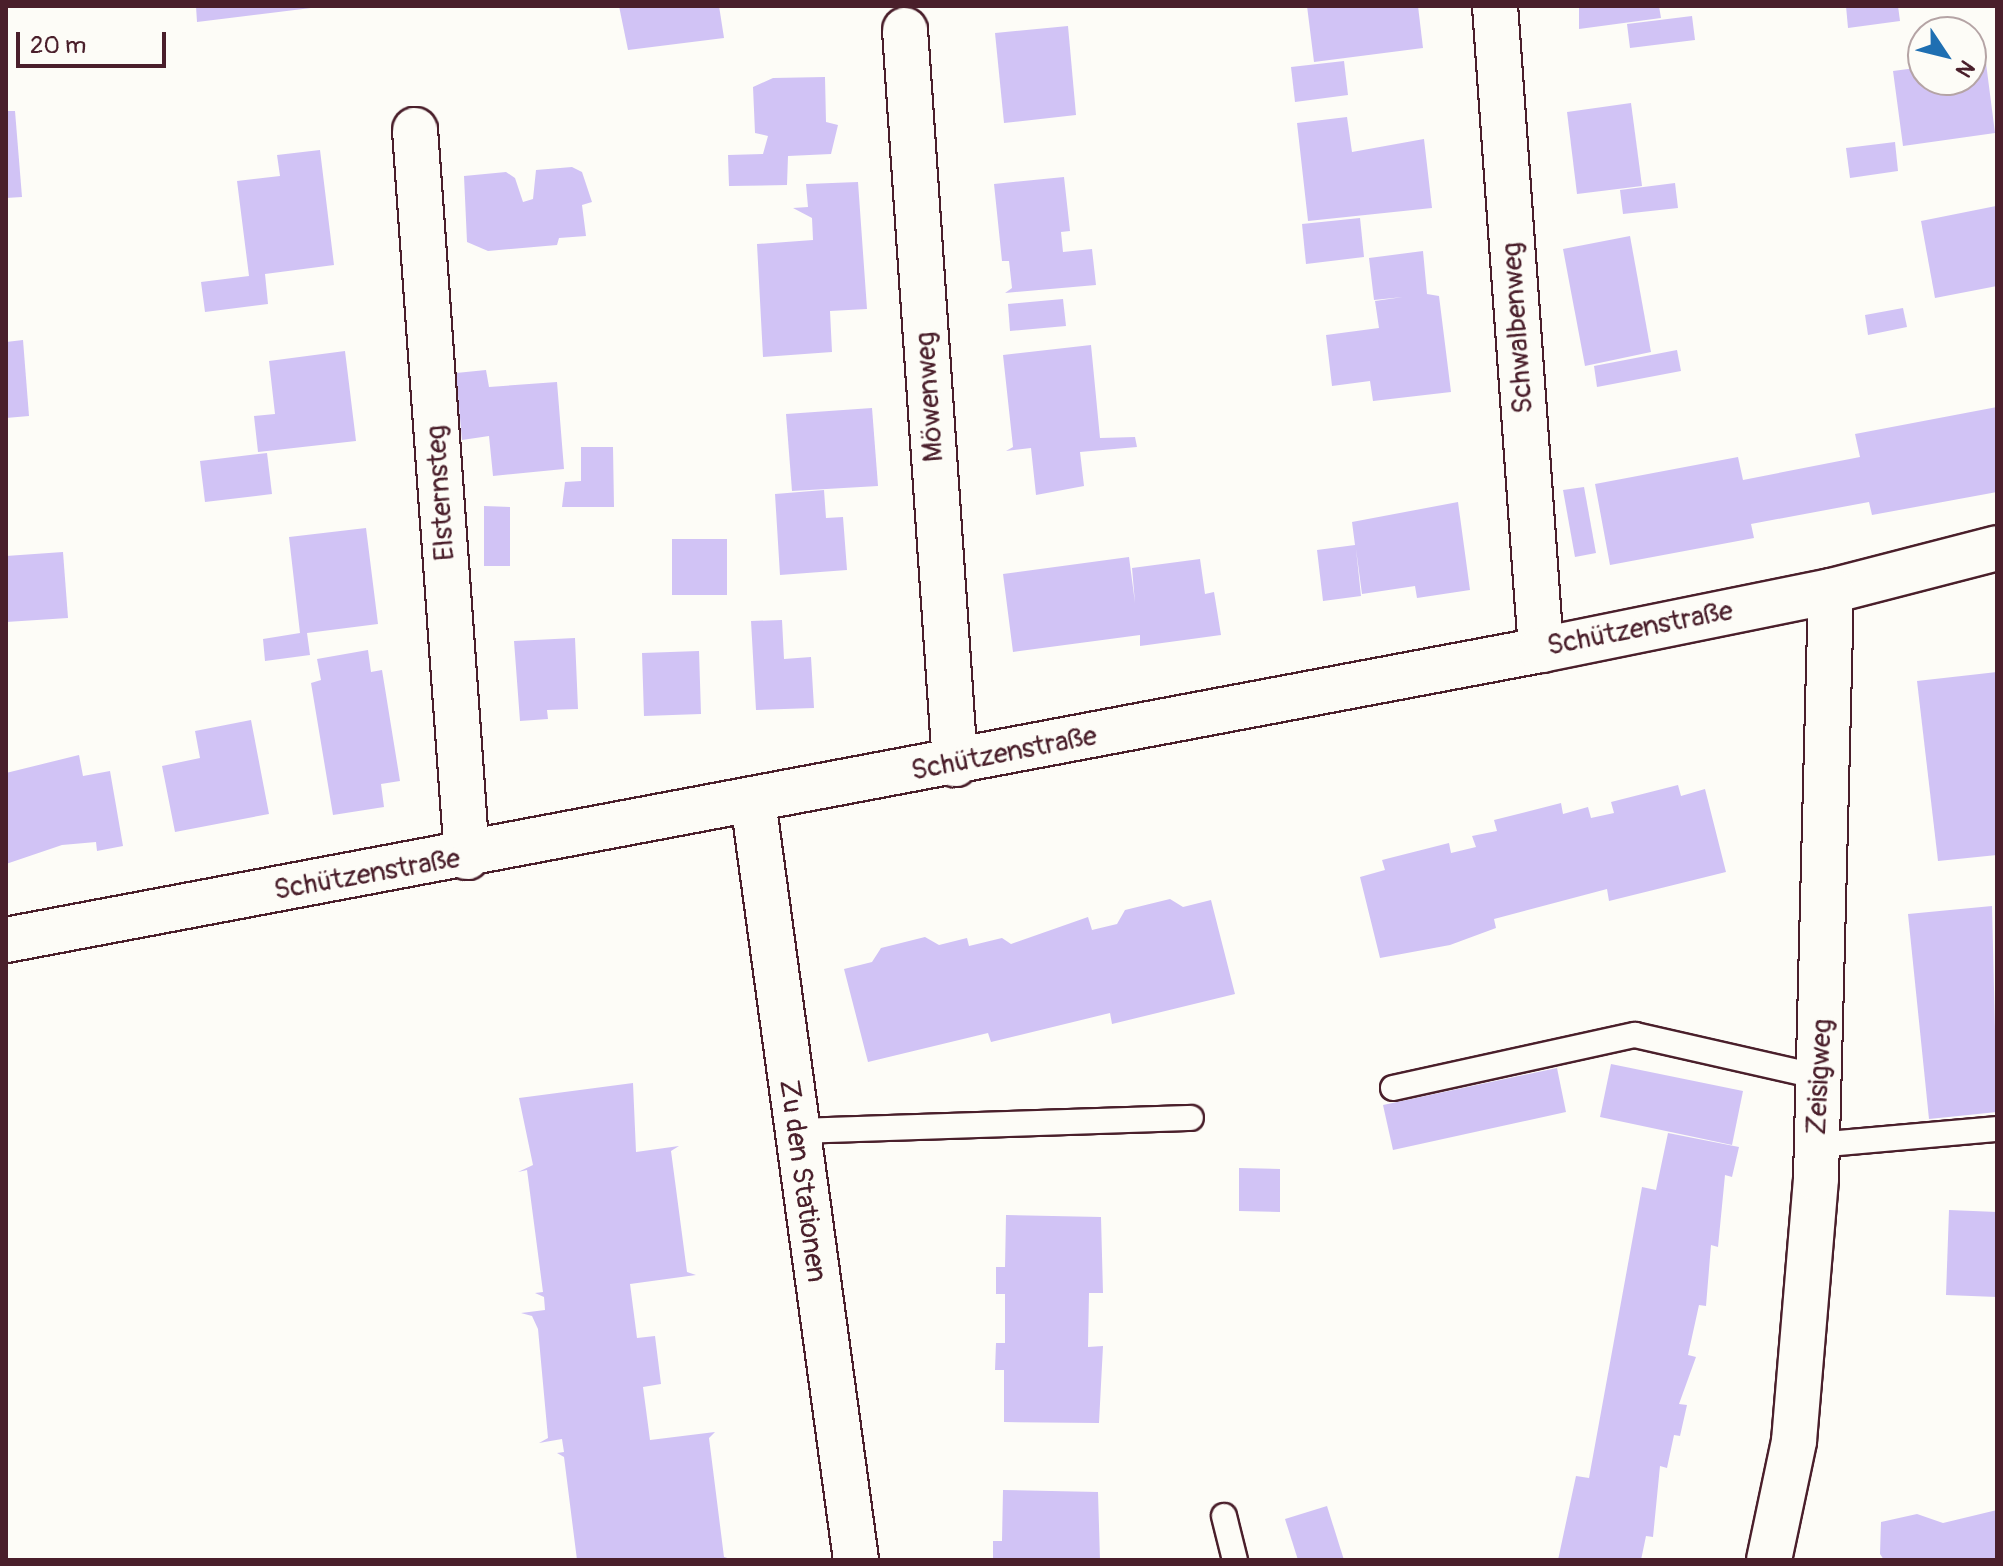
<!DOCTYPE html>
<html>
<head>
<meta charset="utf-8">
<style>
  body { margin:0 }
  #map { position:relative; width:2003px; height:1566px; overflow:hidden; background:#fdfcf7; font-family:Pangolin,sans-serif }
  div>[style] { position:absolute }
  .building>* { inset:0; background:#d1c3f5 }
  .roads { filter:drop-shadow(2px 0 #4a1f2b) drop-shadow(-2px 0 #4a1f2b) drop-shadow(0 2px #4a1f2b) drop-shadow(0 -2px #4a1f2b) }
  .service>* { height:24px; margin:-12px; padding:0 12px; transform-origin:12px; border-radius:12px; background:#fdfcf7 }
  .minor>* { height:44px; margin:-22px; padding:0 22px; transform-origin:22px; border-radius:22px; background:#fdfcf7 }
  span { translate:-50% -50%; white-space:nowrap; text-align:center; line-height:1.15; -webkit-text-stroke:6px #fdfcf7; paint-order:stroke }
  .street-label { font-size:28px; color:#4a1f2b }
  .frame { position:absolute; inset:0; border:8px solid #4a1f2b; pointer-events:none }
  .north { position:absolute; left:1907px; top:16px; width:80px; height:80px; box-sizing:border-box; background:#fdfcf7; border:2px solid #b5a4a5; border-radius:50%; rotate:125deg; font-size:22px; font-weight:700; line-height:32px; text-align:center; color:#4a1f2b }
  .north::after { content:''; display:block; margin:auto; width:28px; height:36px; background:#1f6fb2; clip-path:polygon(50% 0,100% 100%,50% 72%,0 100%) }
  .scale { position:absolute; left:16px; top:32px; width:150px; height:36px; box-sizing:border-box; border:4px solid #4a1f2b; border-top:0; padding-left:10px; font-size:24px; line-height:28px; white-space:nowrap; color:#4a1f2b; -webkit-text-stroke:6px #fdfcf7; paint-order:stroke }
</style>
</head>
<body>
<div id="map">
  <div class="building">
    <i style="clip-path:polygon(196px 6px,311px 6px,311px 8px,197px 22px)"></i>
    <i style="clip-path:polygon(619px 6px,719px 6px,724px 38px,628px 50px)"></i>
    <i style="clip-path:polygon(1307px 6px,1418px 6px,1423px 48px,1314px 62px)"></i>
    <i style="clip-path:polygon(1579px 6px,1659px 6px,1661px 18px,1579px 29px)"></i>
    <i style="clip-path:polygon(1846px 6px,1898px 6px,1900px 21px,1848px 28px)"></i>
    <i style="clip-path:polygon(1692px 16px,1695px 40px,1630px 48px,1627px 24px)"></i>
    <i style="clip-path:polygon(1068px 26px,1076px 115px,1004px 123px,995px 33px)"></i>
    <i style="clip-path:polygon(1344px 61px,1348px 95px,1295px 102px,1291px 67px)"></i>
    <i style="clip-path:polygon(1986px 63px,1995px 133px,1903px 146px,1893px 71px,1923px 67px,1923px 80px,1971px 80px,1971px 65px)"></i>
    <i style="clip-path:polygon(825px 77px,826px 122px,838px 125px,831px 154px,788px 156px,787px 185px,729px 186px,728px 155px,763px 154px,768px 136px,755px 133px,753px 87px,773px 78px)"></i>
    <i style="clip-path:polygon(1631px 103px,1642px 186px,1577px 194px,1567px 112px)"></i>
    <i style="clip-path:polygon(6px 111px,15px 111px,22px 197px,6px 198px)"></i>
    <i style="clip-path:polygon(1347px 117px,1352px 152px,1424px 139px,1432px 208px,1308px 221px,1297px 123px)"></i>
    <i style="clip-path:polygon(1895px 142px,1898px 171px,1850px 178px,1846px 148px)"></i>
    <i style="clip-path:polygon(320px 150px,334px 265px,265px 274px,268px 304px,205px 312px,201px 282px,249px 276px,237px 181px,280px 176px,277px 155px)"></i>
    <i style="clip-path:polygon(572px 167px,582px 172px,592px 202px,582px 205px,586px 236px,559px 238px,557px 245px,488px 251px,467px 242px,464px 176px,506px 172px,515px 178px,523px 202px,533px 199px,536px 170px)"></i>
    <i style="clip-path:polygon(1064px 177px,1070px 231px,1061px 232px,1063px 252px,1092px 249px,1096px 285px,1005px 293px,1012px 288px,1009px 261px,1002px 261px,994px 184px)"></i>
    <i style="clip-path:polygon(858px 182px,867px 309px,830px 311px,832px 352px,763px 357px,757px 244px,813px 240px,812px 218px,793px 208px,808px 207px,806px 184px)"></i>
    <i style="clip-path:polygon(1675px 183px,1678px 208px,1623px 214px,1620px 190px)"></i>
    <i style="clip-path:polygon(1996px 206px,1997px 286px,1935px 298px,1921px 221px)"></i>
    <i style="clip-path:polygon(1360px 218px,1364px 257px,1306px 264px,1302px 224px)"></i>
    <i style="clip-path:polygon(1630px 236px,1651px 352px,1585px 366px,1563px 249px)"></i>
    <i style="clip-path:polygon(1423px 251px,1427px 294px,1439px 296px,1451px 392px,1373px 401px,1370px 381px,1332px 386px,1326px 335px,1379px 328px,1375px 301px,1403px 297px,1374px 300px,1369px 258px)"></i>
    <i style="clip-path:polygon(1063px 299px,1066px 326px,1010px 331px,1008px 304px)"></i>
    <i style="clip-path:polygon(1903px 308px,1907px 327px,1868px 335px,1865px 315px)"></i>
    <i style="clip-path:polygon(23px 340px,29px 416px,6px 418px,6px 342px)"></i>
    <i style="clip-path:polygon(1091px 345px,1100px 438px,1135px 437px,1137px 447px,1080px 452px,1084px 486px,1036px 495px,1031px 448px,1006px 451px,1013px 447px,1003px 355px)"></i>
    <i style="clip-path:polygon(1677px 350px,1681px 371px,1597px 387px,1594px 366px)"></i>
    <i style="clip-path:polygon(345px 351px,356px 441px,258px 452px,254px 416px,275px 414px,269px 361px)"></i>
    <i style="clip-path:polygon(486px 370px,489px 387px,557px 382px,564px 469px,493px 476px,489px 436px,462px 440px,456px 373px)"></i>
    <i style="clip-path:polygon(1997px 407px,1997px 492px,1872px 515px,1869px 502px,1751px 524px,1754px 538px,1610px 565px,1595px 484px,1738px 457px,1743px 480px,1860px 457px,1855px 434px)"></i>
    <i style="clip-path:polygon(872px 408px,878px 486px,792px 491px,786px 414px)"></i>
    <i style="clip-path:polygon(581px 447px,613px 447px,614px 507px,562px 507px,565px 482px,581px 481px)"></i>
    <i style="clip-path:polygon(267px 453px,272px 494px,205px 502px,200px 461px)"></i>
    <i style="clip-path:polygon(1584px 487px,1596px 553px,1575px 557px,1563px 490px)"></i>
    <i style="clip-path:polygon(824px 490px,826px 518px,843px 517px,847px 570px,780px 575px,775px 494px)"></i>
    <i style="clip-path:polygon(1458px 502px,1470px 590px,1417px 598px,1415px 586px,1362px 594px,1356px 549px,1361px 596px,1323px 601px,1317px 550px,1355px 545px,1352px 522px)"></i>
    <i style="clip-path:polygon(484px 506px,510px 507px,510px 566px,484px 566px)"></i>
    <i style="clip-path:polygon(366px 528px,378px 624px,307px 633px,310px 655px,265px 661px,263px 639px,300px 633px,289px 537px)"></i>
    <i style="clip-path:polygon(672px 539px,727px 539px,727px 595px,672px 595px)"></i>
    <i style="clip-path:polygon(63px 552px,68px 618px,6px 622px,6px 556px)"></i>
    <i style="clip-path:polygon(1129px 557px,1135px 603px,1132px 568px,1200px 559px,1205px 594px,1214px 592px,1221px 635px,1140px 646px,1140px 635px,1013px 652px,1003px 574px)"></i>
    <i style="clip-path:polygon(782px 620px,784px 659px,811px 657px,814px 708px,756px 710px,751px 621px)"></i>
    <i style="clip-path:polygon(575px 638px,578px 709px,547px 710px,548px 719px,520px 721px,514px 641px)"></i>
    <i style="clip-path:polygon(368px 650px,371px 672px,382px 670px,400px 781px,381px 784px,384px 807px,333px 815px,311px 683px,321px 680px,317px 659px)"></i>
    <i style="clip-path:polygon(699px 651px,701px 714px,644px 716px,642px 653px)"></i>
    <i style="clip-path:polygon(1997px 672px,1997px 855px,1938px 861px,1917px 681px)"></i>
    <i style="clip-path:polygon(251px 720px,269px 814px,175px 832px,162px 766px,200px 758px,195px 731px)"></i>
    <i style="clip-path:polygon(79px 755px,83px 776px,110px 771px,123px 846px,97px 851px,96px 842px,62px 845px,6px 864px,6px 773px)"></i>
    <i style="clip-path:polygon(1678px 785px,1681px 796px,1705px 789px,1726px 872px,1609px 901px,1607px 889px,1494px 919px,1496px 928px,1450px 945px,1380px 958px,1360px 877px,1385px 870px,1382px 860px,1449px 843px,1451px 853px,1476px 847px,1472px 836px,1497px 831px,1494px 820px,1561px 803px,1563px 814px,1588px 807px,1591px 818px,1614px 813px,1611px 802px)"></i>
    <i style="clip-path:polygon(1170px 899px,1183px 907px,1211px 900px,1235px 994px,1112px 1024px,1110px 1013px,991px 1042px,988px 1033px,868px 1062px,844px 969px,872px 962px,881px 948px,925px 937px,939px 945px,967px 938px,969px 946px,1002px 938px,1011px 944px,1088px 917px,1092px 930px,1117px 924px,1125px 910px)"></i>
    <i style="clip-path:polygon(1992px 906px,1997px 1112px,1929px 1119px,1908px 914px)"></i>
    <i style="clip-path:polygon(1611px 1064px,1743px 1091px,1732px 1145px,1600px 1117px)"></i>
    <i style="clip-path:polygon(1557px 1068px,1566px 1112px,1393px 1150px,1383px 1105px)"></i>
    <i style="clip-path:polygon(633px 1083px,636px 1152px,679px 1146px,671px 1151px,687px 1272px,696px 1275px,630px 1284px,637px 1338px,655px 1336px,661px 1384px,643px 1387px,650px 1440px,715px 1432px,709px 1438px,724px 1557px,734px 1560px,577px 1560px,564px 1457px,557px 1453px,564px 1452px,562px 1439px,539px 1443px,548px 1438px,538px 1329px,532px 1316px,521px 1313px,545px 1310px,544px 1297px,535px 1293px,543px 1292px,527px 1170px,518px 1172px,533px 1165px,519px 1098px)"></i>
    <i style="clip-path:polygon(1668px 1133px,1739px 1147px,1732px 1177px,1725px 1175px,1718px 1247px,1711px 1245px,1706px 1306px,1699px 1305px,1688px 1355px,1696px 1357px,1679px 1404px,1687px 1405px,1680px 1436px,1674px 1435px,1667px 1468px,1660px 1466px,1653px 1537px,1646px 1536px,1641px 1560px,1558px 1560px,1576px 1476px,1589px 1478px,1642px 1187px,1656px 1190px)"></i>
    <i style="clip-path:polygon(1239px 1168px,1280px 1169px,1280px 1212px,1239px 1211px)"></i>
    <i style="clip-path:polygon(1949px 1210px,1997px 1212px,1997px 1297px,1946px 1295px)"></i>
    <i style="clip-path:polygon(1006px 1215px,1101px 1217px,1103px 1293px,1089px 1293px,1088px 1347px,1103px 1346px,1099px 1423px,1004px 1422px,1004px 1370px,995px 1370px,996px 1343px,1005px 1343px,1005px 1294px,996px 1294px,996px 1267px,1005px 1267px)"></i>
    <i style="clip-path:polygon(1003px 1490px,1098px 1492px,1100px 1560px,993px 1560px,993px 1541px,1002px 1541px)"></i>
    <i style="clip-path:polygon(1327px 1506px,1344px 1560px,1298px 1560px,1285px 1519px)"></i>
    <i style="clip-path:polygon(1997px 1510px,1997px 1560px,1884px 1560px,1880px 1554px,1881px 1522px,1917px 1514px,1943px 1523px)"></i>
  </div>
  <div class="roads">
    <div class="service">
      <i style="left:1393px;top:1088px;width:248px;rotate:-12.4deg"></i>
      <i style="left:1635px;top:1035px;width:190px;rotate:12.8deg"></i>
      <i style="left:795px;top:1131px;width:396px;rotate:-1.9deg"></i>
      <i style="left:1817px;top:1145px;width:181px;rotate:-5.1deg"></i>
      <i style="left:1224px;top:1516px;width:45px;rotate:76deg"></i>
    </div>
    <div class="minor">
      <i style="left:1495px;top:6px;width:646px;rotate:85.91deg"></i>
      <i style="left:905px;top:30px;width:736px;rotate:86.1deg"></i>
      <i style="left:415px;top:130px;width:729px;rotate:85.91deg"></i>
      <i style="left:753px;top:801px;width:766px;rotate:82.27deg"></i>
      <i style="left:6px;top:940px;width:1562px;rotate:-10.7deg"></i>
      <i style="left:1541px;top:650px;width:296px;rotate:-11.5deg"></i>
      <i style="left:1831px;top:591px;width:171px;rotate:-14.5deg"></i>
      <i style="left:1769px;top:1560px;width:122px;rotate:-78.1deg"></i>
      <i style="left:1794px;top:1441px;width:264px;rotate:-85.2deg"></i>
      <i style="left:1816px;top:1178px;width:587px;rotate:-88.54deg"></i>
    </div>
  </div>
  <div class="street-label">
    <span style="left:1518px;top:328px;rotate:-94deg">Schwalbenweg</span>
    <span style="left:930px;top:397px;rotate:-94deg">Möwenweg</span>
    <span style="left:441px;top:493px;rotate:-94deg">Elsternsteg</span>
    <span style="left:1640px;top:629px;rotate:-11deg">Schützenstraße</span>
    <span style="left:1004px;top:754px;rotate:-11deg">Schützenstraße</span>
    <span style="left:367px;top:875px;rotate:-10deg">Schützenstraße</span>
    <span style="left:1820px;top:1077px;rotate:-87deg">Zeisigweg</span>
    <span style="left:802px;top:1181px;rotate:82deg">Zu den Stationen</span>
  </div>
  <div class="frame"></div>
  <div class="north">N</div>
  <div class="scale">20 m</div>
</div>
</body>
</html>
